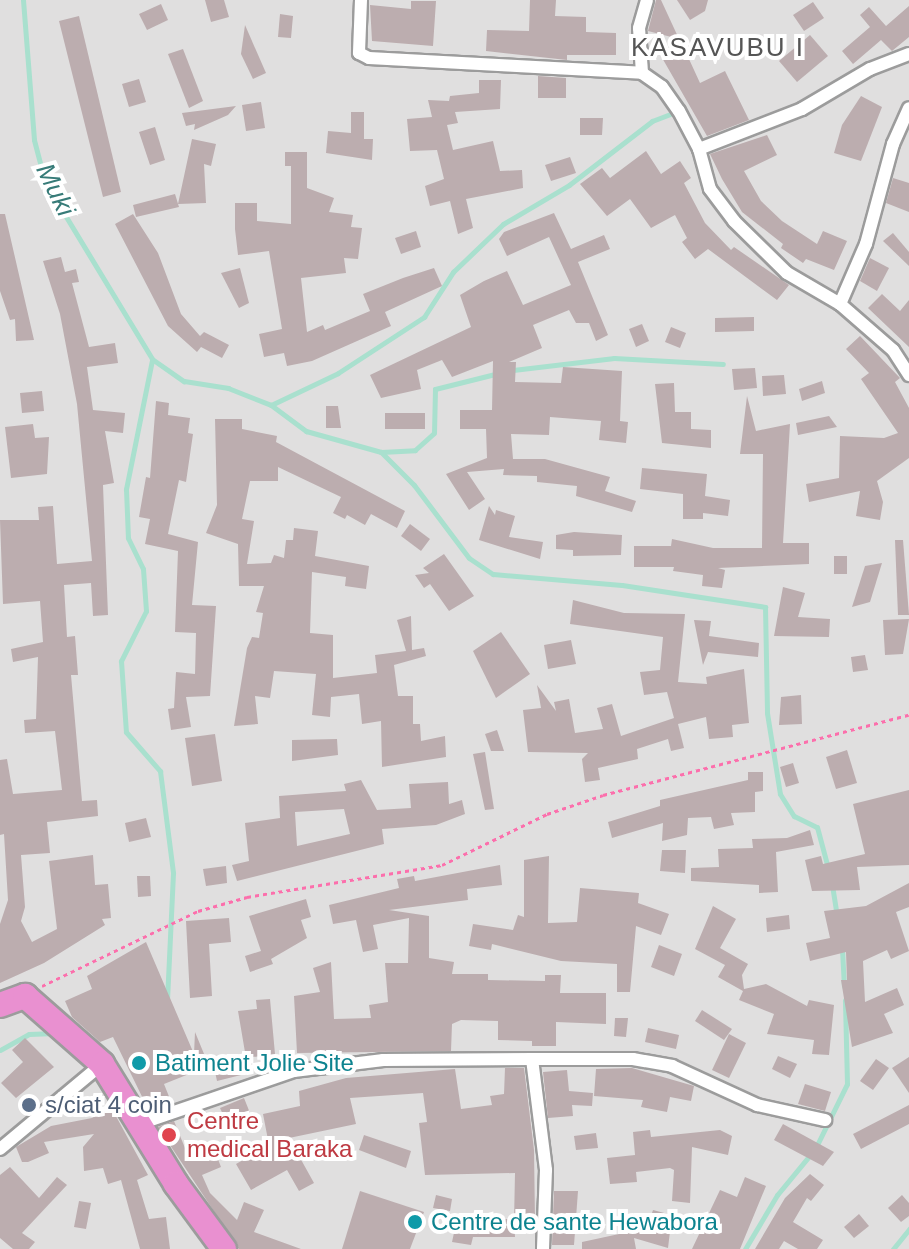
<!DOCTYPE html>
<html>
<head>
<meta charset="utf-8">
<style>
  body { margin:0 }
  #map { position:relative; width:909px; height:1249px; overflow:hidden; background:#f2eae8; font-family:Helvetica,sans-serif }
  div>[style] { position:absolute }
  .residential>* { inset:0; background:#e0dfdf }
  .stream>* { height:5px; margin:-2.5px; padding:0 2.5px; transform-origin:2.5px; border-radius:2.5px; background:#a9e0ce }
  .building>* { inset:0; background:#bcadaf }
  .path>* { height:3px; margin-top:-1.5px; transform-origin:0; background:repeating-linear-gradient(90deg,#fc6fac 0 4px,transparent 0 8px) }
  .roads { filter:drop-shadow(2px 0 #9c9c9c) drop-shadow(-2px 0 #9c9c9c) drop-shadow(0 2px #9c9c9c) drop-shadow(0 -2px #9c9c9c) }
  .street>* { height:12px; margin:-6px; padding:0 6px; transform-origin:6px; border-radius:6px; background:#fff }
  .highway>* { height:24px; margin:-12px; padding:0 12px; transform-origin:12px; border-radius:12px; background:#e990d0 }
  .dots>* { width:22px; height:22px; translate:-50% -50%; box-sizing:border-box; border:4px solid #fff; border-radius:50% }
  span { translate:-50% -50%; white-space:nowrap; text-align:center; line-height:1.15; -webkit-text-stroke:8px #fff; paint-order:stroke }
  .culture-label { font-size:24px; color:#0d838f }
  .left { translate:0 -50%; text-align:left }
  .service-label { font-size:24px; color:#4e5e75 }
  .health-label { font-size:24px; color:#be3a42 }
  .neighbourhood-label { font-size:26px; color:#555; letter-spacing:2px }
  .water-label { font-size:26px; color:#377b78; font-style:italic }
</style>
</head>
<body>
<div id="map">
  <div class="residential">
    <i style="clip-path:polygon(0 0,909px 0,909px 1249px,0 1249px)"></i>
  </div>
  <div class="stream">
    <i style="left:23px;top:0;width:140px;rotate:85.5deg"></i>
    <i style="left:34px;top:140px;width:43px;rotate:75.3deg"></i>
    <i style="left:45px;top:182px;width:207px;rotate:58.8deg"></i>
    <i style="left:152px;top:359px;width:39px;rotate:35deg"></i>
    <i style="left:184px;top:381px;width:45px;rotate:9deg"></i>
    <i style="left:228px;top:388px;width:46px;rotate:21.6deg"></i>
    <i style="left:271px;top:405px;width:44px;rotate:36.6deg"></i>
    <i style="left:306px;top:431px;width:78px;rotate:15.6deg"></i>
    <i style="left:381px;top:452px;width:47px;rotate:45deg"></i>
    <i style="left:414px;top:485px;width:91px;rotate:53deg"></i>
    <i style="left:469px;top:558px;width:29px;rotate:34deg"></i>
    <i style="left:493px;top:574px;width:129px;rotate:4.9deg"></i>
    <i style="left:622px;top:585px;width:145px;rotate:8.7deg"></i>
    <i style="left:765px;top:607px;width:106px;rotate:88.9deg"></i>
    <i style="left:767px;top:713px;width:82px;rotate:80.9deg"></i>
    <i style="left:780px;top:794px;width:26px;rotate:58deg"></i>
    <i style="left:794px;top:816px;width:25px;rotate:26deg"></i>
    <i style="left:817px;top:827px;width:42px;rotate:75deg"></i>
    <i style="left:152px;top:360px;width:132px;rotate:101.4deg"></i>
    <i style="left:126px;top:489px;width:49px;rotate:87.7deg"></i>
    <i style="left:128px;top:538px;width:34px;rotate:64deg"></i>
    <i style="left:143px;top:569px;width:42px;rotate:85.9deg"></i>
    <i style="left:146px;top:611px;width:56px;rotate:116.6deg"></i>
    <i style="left:121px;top:661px;width:71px;rotate:86deg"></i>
    <i style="left:126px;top:732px;width:52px;rotate:48.9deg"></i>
    <i style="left:160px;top:771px;width:103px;rotate:82.7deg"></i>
    <i style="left:173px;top:873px;width:126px;rotate:92.7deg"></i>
    <i style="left:513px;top:370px;width:102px;rotate:-6.8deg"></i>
    <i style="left:614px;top:358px;width:109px;rotate:3.2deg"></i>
    <i style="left:271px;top:405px;width:74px;rotate:-25.5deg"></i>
    <i style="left:338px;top:373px;width:103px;rotate:-33.1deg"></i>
    <i style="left:424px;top:317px;width:54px;rotate:-57.2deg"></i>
    <i style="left:453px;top:272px;width:69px;rotate:-43.8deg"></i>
    <i style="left:503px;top:224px;width:77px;rotate:-30.6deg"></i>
    <i style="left:569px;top:185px;width:105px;rotate:-37.6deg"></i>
    <i style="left:652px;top:121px;width:28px;rotate:-21deg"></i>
    <i style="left:381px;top:452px;width:34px;rotate:-3deg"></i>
    <i style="left:415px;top:450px;width:25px;rotate:-42deg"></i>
    <i style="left:434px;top:433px;width:44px;rotate:-88.7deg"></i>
    <i style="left:435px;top:389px;width:66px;rotate:-14deg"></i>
    <i style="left:832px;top:885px;width:30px;rotate:81deg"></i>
    <i style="left:842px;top:949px;width:37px;rotate:87deg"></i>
    <i style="left:0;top:1050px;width:33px;rotate:-29deg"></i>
    <i style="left:29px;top:1034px;width:26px;rotate:-2deg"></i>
    <i style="left:816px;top:1147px;width:70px;rotate:-63.8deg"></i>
    <i style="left:847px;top:1084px;width:84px;rotate:-91.4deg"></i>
    <i style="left:745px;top:1249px;width:63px;rotate:-59.3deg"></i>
    <i style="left:777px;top:1195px;width:52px;rotate:-50.5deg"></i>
    <i style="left:893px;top:1249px;width:26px;rotate:-51deg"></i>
  </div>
  <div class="building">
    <i style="clip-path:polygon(205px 0,224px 0,229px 17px,211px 22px)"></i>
    <i style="clip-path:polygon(530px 0,556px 0,555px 16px,586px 17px,586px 32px,616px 33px,616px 55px,567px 55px,567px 60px,486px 51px,487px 30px,529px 31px)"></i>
    <i style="clip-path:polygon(656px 0,661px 0,679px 39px,648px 31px)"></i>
    <i style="clip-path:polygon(677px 0,708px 0,705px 11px,690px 20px)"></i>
    <i style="clip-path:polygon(411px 1px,436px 1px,433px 46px,372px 41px,370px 5px,411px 9px)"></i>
    <i style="clip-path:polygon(813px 2px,824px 18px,804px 31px,793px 15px)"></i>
    <i style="clip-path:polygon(161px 4px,168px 20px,147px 30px,139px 14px)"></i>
    <i style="clip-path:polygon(909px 6px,909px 37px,892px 51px,881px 40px,853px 64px,842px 51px,870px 27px,860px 15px,869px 7px,886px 26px)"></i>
    <i style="clip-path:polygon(280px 14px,293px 16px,291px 38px,278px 37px)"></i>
    <i style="clip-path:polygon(79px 16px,121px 192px,103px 197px,59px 21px)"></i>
    <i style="clip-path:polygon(245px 25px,266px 73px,253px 79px,241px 54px)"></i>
    <i style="clip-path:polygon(810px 35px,828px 56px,797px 82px,779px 61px)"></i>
    <i style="clip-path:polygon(683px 46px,700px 83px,725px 71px,749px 120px,707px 136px,661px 56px)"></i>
    <i style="clip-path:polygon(183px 49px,203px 101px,189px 108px,168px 54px)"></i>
    <i style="clip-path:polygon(538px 76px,566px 78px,566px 98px,538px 98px)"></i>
    <i style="clip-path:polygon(139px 79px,146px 102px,129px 107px,122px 84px)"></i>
    <i style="clip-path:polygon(479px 80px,501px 80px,500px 109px,455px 112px,458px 123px,447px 125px,453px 150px,493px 141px,500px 171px,522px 170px,523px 188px,466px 199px,473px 228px,458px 234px,450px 201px,430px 206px,425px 186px,444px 179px,437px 150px,410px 151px,407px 119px,432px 117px,428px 100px,449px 101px,450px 96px,479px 93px)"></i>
    <i style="clip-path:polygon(861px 96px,882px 107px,861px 161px,834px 153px,842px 125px)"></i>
    <i style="clip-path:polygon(261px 102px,265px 128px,246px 131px,242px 105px)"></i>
    <i style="clip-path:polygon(236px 106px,228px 115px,194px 130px,195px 124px,186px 126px,182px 113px)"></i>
    <i style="clip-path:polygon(351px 112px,364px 112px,364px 139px,373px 139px,372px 160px,326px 153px,328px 131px,351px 133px)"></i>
    <i style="clip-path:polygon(580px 118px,603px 118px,602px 135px,580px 135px)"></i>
    <i style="clip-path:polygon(155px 127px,165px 160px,150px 165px,139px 132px)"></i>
    <i style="clip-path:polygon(767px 135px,777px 155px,744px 171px,761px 201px,782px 221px,817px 244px,823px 231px,847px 241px,834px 270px,806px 259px,803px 263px,781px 248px,783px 244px,742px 212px,722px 179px,710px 154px)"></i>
    <i style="clip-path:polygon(192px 139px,216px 144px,211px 166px,204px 164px,206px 203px,178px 204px)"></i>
    <i style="clip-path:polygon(646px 151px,661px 174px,680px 161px,691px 178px,684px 183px,705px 223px,731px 250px,734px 247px,789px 285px,777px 300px,708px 249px,695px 259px,682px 242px,687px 238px,675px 215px,651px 228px,630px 199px,607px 216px,580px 184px,602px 168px,610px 178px)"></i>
    <i style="clip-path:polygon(285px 152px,307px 152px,307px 188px,334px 198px,329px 212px,353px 215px,351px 227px,362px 228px,358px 259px,344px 258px,346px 273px,301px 278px,307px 332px,323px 325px,325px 330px,370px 311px,363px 294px,403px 278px,434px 268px,442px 286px,385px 312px,391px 326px,312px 361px,287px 366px,284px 353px,264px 357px,259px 334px,282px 329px,269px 251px,238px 255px,235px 229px,235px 203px,257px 203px,257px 221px,291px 224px,291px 166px,285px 166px)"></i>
    <i style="clip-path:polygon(570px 157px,576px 173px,551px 181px,545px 165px)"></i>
    <i style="clip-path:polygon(893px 178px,909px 183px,909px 212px,886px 203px)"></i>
    <i style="clip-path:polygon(175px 194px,179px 207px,136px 217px,133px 205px)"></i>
    <i style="clip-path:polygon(554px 213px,571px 249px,604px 235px,610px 249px,578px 262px,608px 335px,596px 341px,589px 323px,576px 323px,569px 310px,533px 325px,542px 348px,509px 362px,516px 362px,515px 382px,561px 383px,563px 367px,622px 371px,620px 421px,628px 422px,626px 443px,599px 440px,601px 421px,550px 417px,549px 435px,511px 434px,513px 459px,545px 459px,610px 477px,605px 491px,636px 501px,632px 512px,576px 496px,577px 486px,537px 482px,537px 476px,503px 475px,504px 469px,467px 472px,485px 499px,469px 510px,446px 474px,487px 458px,486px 429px,460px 429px,460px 410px,492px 410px,493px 361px,452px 377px,442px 360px,417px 370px,421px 389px,381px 398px,370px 375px,471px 327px,460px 295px,484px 281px,507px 271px,523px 305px,571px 285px,549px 237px,507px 256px,499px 239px,504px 232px)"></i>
    <i style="clip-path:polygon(0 214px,5px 214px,34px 340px,16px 341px,15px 319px,10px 320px,0 291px)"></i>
    <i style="clip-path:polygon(133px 214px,158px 253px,181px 314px,200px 336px,204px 332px,229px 345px,222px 358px,201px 347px,197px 352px,168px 326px,115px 224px)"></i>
    <i style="clip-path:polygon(416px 231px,421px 247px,401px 254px,395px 238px)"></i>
    <i style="clip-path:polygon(893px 233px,909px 252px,909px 266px,883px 241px)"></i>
    <i style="clip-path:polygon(61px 257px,65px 272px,76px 269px,79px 282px,72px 283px,89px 347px,115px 343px,118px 363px,87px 367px,93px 410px,125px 413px,123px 433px,105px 431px,114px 483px,103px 485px,108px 615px,93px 616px,91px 583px,64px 585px,67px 637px,75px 636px,78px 675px,71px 675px,82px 801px,97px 800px,98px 816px,47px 822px,50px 853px,21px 855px,25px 907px,21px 921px,32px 942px,57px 929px,49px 861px,93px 855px,95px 885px,108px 884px,111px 918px,102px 919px,105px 925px,44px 963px,0 983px,0 924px,8px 900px,4px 834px,0 835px,0 760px,7px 759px,13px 794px,62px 790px,55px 731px,25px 733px,24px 720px,36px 719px,38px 657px,13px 662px,11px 649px,43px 642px,40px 601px,3px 604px,0 520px,39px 520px,38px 507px,53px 506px,57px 564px,92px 561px,77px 404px,60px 314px,43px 261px)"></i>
    <i style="clip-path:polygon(870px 258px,889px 268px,877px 291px,860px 281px)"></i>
    <i style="clip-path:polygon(240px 268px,249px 303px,239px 308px,221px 273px)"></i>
    <i style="clip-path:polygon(882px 294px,900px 311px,909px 300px,909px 347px,868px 308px)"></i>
    <i style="clip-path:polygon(754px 317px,754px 331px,715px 332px,715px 318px)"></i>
    <i style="clip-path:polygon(642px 324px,649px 341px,636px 347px,629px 329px)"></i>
    <i style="clip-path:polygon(671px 327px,686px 333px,680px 348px,665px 342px)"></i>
    <i style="clip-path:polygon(860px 336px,900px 378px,895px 382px,909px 408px,909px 458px,877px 481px,883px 502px,880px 520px,856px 516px,860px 491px,809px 502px,806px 484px,839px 478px,840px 436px,884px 438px,898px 433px,861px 379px,869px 373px,846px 349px)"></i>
    <i style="clip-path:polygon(755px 368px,757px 388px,734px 390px,732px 369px)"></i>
    <i style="clip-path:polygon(784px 375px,786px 394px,763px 396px,762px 376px)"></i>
    <i style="clip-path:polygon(822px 381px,825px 393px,802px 401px,799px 389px)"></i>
    <i style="clip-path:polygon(674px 383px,675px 412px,691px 412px,691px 429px,711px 430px,711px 448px,662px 443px,655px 384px)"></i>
    <i style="clip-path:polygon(42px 391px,44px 411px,22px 413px,20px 393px)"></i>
    <i style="clip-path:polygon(747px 396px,756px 431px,790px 424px,783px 543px,809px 543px,809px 564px,718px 568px,725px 570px,722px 588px,702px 586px,703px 575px,673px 571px,674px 567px,634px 567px,634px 546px,671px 546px,672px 539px,713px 548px,762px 548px,763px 454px,740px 454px)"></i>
    <i style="clip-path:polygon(156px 401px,169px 403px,168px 415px,190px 418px,188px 433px,193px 434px,186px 482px,179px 480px,168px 534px,198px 542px,192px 605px,216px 606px,210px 696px,186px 697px,191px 727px,171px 730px,168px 709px,174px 708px,176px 672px,195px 674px,196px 633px,175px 632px,178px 551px,145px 544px,150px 519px,139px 517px,146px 477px,150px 478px)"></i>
    <i style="clip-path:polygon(326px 406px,338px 406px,341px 428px,326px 428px)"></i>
    <i style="clip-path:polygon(385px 413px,425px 413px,425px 429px,385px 429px)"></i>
    <i style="clip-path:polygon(829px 416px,837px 427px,798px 435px,796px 423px)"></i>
    <i style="clip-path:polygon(215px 419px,242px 419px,242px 429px,277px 436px,276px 442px,405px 511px,397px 528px,371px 514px,365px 525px,347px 515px,345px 519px,333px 513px,341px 497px,278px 467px,278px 481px,250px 481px,242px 519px,254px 521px,247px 564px,271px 563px,274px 555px,284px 558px,286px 540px,293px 540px,294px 528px,318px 531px,315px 556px,369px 566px,366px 589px,345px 586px,346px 577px,312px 572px,310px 633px,333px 635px,333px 678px,377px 673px,375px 655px,406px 651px,397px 620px,411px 616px,412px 650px,424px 648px,426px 656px,394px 665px,398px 696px,413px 696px,413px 724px,420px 724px,421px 741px,445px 736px,446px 757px,382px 767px,381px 721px,362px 724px,359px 694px,331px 697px,330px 717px,312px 715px,316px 674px,274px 671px,270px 698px,255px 696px,258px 724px,234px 726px,247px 648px,252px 637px,259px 638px,263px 613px,256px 612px,264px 586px,239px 586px,238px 544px,206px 533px,217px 505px)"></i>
    <i style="clip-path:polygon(33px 424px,35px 438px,49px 437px,47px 474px,11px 478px,5px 427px)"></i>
    <i style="clip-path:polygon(642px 468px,707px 474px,705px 496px,730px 500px,728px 516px,703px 513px,703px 519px,683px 519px,683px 494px,640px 489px)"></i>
    <i style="clip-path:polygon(489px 506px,495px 515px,496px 510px,515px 516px,509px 537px,543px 542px,540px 559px,479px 540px)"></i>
    <i style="clip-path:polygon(410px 524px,430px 539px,421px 551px,401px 536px)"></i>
    <i style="clip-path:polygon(574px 532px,622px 535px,621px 555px,573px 556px,573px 550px,556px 549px,556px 535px)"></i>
    <i style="clip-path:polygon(895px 540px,903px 540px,909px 615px,898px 615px)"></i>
    <i style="clip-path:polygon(444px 554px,474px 596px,449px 611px,430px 584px,424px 588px,415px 575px,429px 573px,423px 568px)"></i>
    <i style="clip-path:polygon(834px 556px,847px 556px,847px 574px,834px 574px)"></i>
    <i style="clip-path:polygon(882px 563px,870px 602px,852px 607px,865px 566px)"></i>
    <i style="clip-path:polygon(783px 587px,805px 593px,798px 617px,830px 619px,829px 637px,774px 636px)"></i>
    <i style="clip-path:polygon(573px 600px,624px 613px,685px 614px,678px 682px,707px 684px,706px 677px,744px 669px,749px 723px,732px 725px,733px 737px,709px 739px,706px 717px,678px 724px,684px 748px,671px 751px,668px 739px,637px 749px,638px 759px,598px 768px,600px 780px,585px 782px,582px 759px,588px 753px,528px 752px,523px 710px,541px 708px,537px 685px,556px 711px,554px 702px,569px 699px,575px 733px,603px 729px,597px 708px,612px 704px,621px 736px,674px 718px,667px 692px,644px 695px,640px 672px,660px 670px,663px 637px,570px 624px)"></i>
    <i style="clip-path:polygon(909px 619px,903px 654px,885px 655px,883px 620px)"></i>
    <i style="clip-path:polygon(694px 620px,711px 621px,709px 636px,759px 643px,758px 657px,708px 652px,703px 665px)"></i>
    <i style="clip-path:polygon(501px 632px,530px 674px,496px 698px,473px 651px)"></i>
    <i style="clip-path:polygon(571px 640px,576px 664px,548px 669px,544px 645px)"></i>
    <i style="clip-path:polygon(865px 655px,868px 670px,853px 672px,851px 657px)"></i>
    <i style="clip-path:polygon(801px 695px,802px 724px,779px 725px,781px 697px)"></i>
    <i style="clip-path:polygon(497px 730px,504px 751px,491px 751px,485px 734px)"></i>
    <i style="clip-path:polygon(215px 734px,222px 781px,192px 786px,185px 738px)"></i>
    <i style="clip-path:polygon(337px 739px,338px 755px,292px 761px,292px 740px)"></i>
    <i style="clip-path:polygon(847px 750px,857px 783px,836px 789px,826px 757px)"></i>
    <i style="clip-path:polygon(485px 752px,494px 809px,485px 810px,473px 754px)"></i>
    <i style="clip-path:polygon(793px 763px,799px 783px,786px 787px,780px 767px)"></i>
    <i style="clip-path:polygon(748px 772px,763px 772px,763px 791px,755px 792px,755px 812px,731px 813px,734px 825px,714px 829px,711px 817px,688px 818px,687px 835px,662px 841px,663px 823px,612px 838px,608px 822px,660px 806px,660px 800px,748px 780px)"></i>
    <i style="clip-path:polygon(evenodd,361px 780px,377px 810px,411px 808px,409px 784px,448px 782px,449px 804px,462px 800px,465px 814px,436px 825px,382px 829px,384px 844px,237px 881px,232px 865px,249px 861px,245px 823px,280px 818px,279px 796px,346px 791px,344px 784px,361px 780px,344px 809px,350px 834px,297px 846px,295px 812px,344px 809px)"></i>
    <i style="clip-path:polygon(909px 790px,909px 865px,857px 867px,860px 890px,812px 891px,805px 860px,821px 856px,823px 864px,865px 854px,853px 804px)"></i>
    <i style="clip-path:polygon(146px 818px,151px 837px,129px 842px,125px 823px)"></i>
    <i style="clip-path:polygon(810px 830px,814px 845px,776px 852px,778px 892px,759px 893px,759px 885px,691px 881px,691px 868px,719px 867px,718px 849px,753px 848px,752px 839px,787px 838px)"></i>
    <i style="clip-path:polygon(662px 850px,686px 850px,685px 873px,660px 871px)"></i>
    <i style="clip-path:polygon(549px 856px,548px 923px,577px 922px,580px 888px,639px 893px,638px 903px,669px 914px,661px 935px,636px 926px,630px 992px,617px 992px,617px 964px,561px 961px,492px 944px,491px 950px,469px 946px,473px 924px,513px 930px,518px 915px,524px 917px,524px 860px)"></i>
    <i style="clip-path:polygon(500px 865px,502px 885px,467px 889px,468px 900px,389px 910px,429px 916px,429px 958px,454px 962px,452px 974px,488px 974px,488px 980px,545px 981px,545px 975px,561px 975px,560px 993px,606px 993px,606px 1024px,556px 1022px,556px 1046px,532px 1046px,532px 1041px,498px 1040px,498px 1021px,461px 1020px,452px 1024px,451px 1051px,297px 1053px,294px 996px,320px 992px,313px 968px,331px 962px,334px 1019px,371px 1018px,369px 1005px,388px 1002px,385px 963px,408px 963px,409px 918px,373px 925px,378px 949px,363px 952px,356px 920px,333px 924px,329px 905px,399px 888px,397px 879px,414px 876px,415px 881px)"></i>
    <i style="clip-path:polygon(226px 866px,227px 883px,206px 886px,203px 869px)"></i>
    <i style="clip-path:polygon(137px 876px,150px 876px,151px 896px,138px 897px)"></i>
    <i style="clip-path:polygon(909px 883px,909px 907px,896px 912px,909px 951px,891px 959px,887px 950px,863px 961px,865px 1002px,897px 988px,904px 1005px,884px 1014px,893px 1033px,852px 1047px,841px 980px,847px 980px,846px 952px,810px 961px,806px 943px,830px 938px,824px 911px,866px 906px)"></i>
    <i style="clip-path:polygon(306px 899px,311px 917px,301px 920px,307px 938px,271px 959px,273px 964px,250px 972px,245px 956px,261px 951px,249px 916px)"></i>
    <i style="clip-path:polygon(713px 906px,736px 919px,720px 948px,748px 964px,742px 975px,744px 989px,766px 984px,807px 1006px,809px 1000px,834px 1005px,829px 1055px,812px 1054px,814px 1040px,767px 1034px,774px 1014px,739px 1000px,743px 991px,718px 977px,725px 965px,695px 949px)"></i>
    <i style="clip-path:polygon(789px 915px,790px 929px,767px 932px,766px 918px)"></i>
    <i style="clip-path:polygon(229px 918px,231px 942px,209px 944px,212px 996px,190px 998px,186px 921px)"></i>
    <i style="clip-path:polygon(146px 942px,194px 1054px,195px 1032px,209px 1066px,164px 1084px,170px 1099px,167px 1105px,149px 1111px,113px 1037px,100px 1042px,72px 1017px,65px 1001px,92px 989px,87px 976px)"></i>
    <i style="clip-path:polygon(659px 945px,682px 954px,674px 976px,651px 967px)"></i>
    <i style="clip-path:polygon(270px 999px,275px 1054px,246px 1058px,238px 1011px,257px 1009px,256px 1000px)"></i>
    <i style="clip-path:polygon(702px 1010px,732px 1029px,724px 1040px,695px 1021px)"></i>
    <i style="clip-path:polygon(615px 1018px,628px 1018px,626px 1037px,614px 1036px)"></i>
    <i style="clip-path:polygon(648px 1028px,679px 1035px,676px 1049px,645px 1042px)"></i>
    <i style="clip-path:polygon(729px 1034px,746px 1043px,729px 1078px,712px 1070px)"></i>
    <i style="clip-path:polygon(25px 1038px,54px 1067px,16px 1098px,1px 1083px,23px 1062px,12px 1050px)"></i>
    <i style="clip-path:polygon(778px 1056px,797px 1064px,790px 1078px,772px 1069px)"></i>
    <i style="clip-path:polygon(909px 1057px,909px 1093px,892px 1068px)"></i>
    <i style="clip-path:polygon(876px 1059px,889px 1068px,873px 1090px,860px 1081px)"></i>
    <i style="clip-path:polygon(238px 1062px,241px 1075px,217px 1081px,214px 1067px)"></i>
    <i style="clip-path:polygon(505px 1068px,524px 1068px,534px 1150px,535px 1221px,514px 1221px,515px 1173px,425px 1175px,419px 1123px,427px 1122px,423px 1093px,350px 1098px,356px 1124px,289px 1138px,314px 1183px,299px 1191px,287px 1170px,251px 1190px,236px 1164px,269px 1145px,263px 1114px,300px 1106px,299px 1091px,346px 1078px,455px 1069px,461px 1109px,492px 1105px,490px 1096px,504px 1094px)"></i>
    <i style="clip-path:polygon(632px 1068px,694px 1086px,691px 1101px,670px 1097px,667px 1112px,641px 1107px,643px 1100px,594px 1096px,596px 1069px)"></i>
    <i style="clip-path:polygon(567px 1070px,569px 1091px,593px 1093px,592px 1106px,572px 1105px,573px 1116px,548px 1118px,543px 1072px)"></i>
    <i style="clip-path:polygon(805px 1084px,831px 1092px,825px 1111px,798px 1104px)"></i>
    <i style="clip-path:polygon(244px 1098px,252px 1118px,229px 1128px,220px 1108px)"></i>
    <i style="clip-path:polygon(909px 1105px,909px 1124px,861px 1149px,853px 1134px)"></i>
    <i style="clip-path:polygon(111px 1107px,148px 1175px,137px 1180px,149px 1219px,166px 1217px,170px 1249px,140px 1249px,121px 1180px,108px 1184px,103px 1168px,84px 1171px,83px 1147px,94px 1134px,44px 1142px,49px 1153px,28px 1162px,22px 1162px,16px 1147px,51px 1126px,92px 1118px)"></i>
    <i style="clip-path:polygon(174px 1121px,187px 1153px,192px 1151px,195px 1158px,214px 1149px,221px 1167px,202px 1175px,210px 1193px,237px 1220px,244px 1202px,264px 1210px,254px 1232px,301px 1249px,239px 1249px,158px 1127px)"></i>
    <i style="clip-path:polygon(783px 1124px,834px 1152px,823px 1166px,774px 1140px)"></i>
    <i style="clip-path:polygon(650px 1130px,651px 1137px,720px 1130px,732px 1136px,728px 1155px,692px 1147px,690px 1203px,672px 1201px,674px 1170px,670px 1168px,636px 1172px,637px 1182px,610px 1184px,607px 1158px,635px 1155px,633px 1132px)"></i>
    <i style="clip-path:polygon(596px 1133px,598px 1148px,576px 1150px,574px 1136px)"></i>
    <i style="clip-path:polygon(364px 1135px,411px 1151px,406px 1168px,359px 1150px)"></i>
    <i style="clip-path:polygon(10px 1167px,39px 1198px,57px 1177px,67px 1185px,22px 1233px,35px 1242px,29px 1249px,13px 1249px,0 1238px,0 1175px)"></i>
    <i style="clip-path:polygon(810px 1174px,824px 1185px,811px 1201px,807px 1198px,793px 1222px,823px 1240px,817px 1249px,798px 1249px,784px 1241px,779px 1249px,755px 1249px,785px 1198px)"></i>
    <i style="clip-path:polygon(745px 1177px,766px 1186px,740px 1249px,692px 1249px,720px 1190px,737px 1197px)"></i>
    <i style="clip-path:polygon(360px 1191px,424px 1212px,410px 1249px,342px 1249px)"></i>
    <i style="clip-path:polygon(554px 1191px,578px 1191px,574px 1245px,552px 1245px)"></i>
    <i style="clip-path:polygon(436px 1195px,452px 1199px,450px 1211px,433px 1208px)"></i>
    <i style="clip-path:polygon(902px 1195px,909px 1203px,909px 1216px,901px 1222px,888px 1208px)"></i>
    <i style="clip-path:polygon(79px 1201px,91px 1203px,86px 1229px,74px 1227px)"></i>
    <i style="clip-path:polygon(653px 1210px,672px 1215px,668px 1248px,634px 1238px,636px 1249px,582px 1249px,582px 1242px,647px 1228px)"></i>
    <i style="clip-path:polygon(859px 1214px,869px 1226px,854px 1238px,844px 1227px)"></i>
    <i style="clip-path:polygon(457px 1219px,482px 1224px,482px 1219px,514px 1219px,515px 1237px,473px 1237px,471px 1245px,452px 1242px)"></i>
  </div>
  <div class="path">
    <i style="left:42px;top:986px;width:173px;rotate:-25.7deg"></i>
    <i style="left:198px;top:911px;width:51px;rotate:-15.9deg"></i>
    <i style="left:247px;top:897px;width:198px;rotate:-9.3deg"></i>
    <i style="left:442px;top:865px;width:117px;rotate:-25.9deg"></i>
    <i style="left:547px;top:814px;width:59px;rotate:-18.7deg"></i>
    <i style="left:603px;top:795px;width:316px;rotate:-14.7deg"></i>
  </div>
  <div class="roads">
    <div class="street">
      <i style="left:361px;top:0;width:53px;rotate:92.2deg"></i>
      <i style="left:359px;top:53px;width:11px;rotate:27deg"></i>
      <i style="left:369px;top:58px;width:273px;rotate:3.1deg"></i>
      <i style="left:642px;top:73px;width:24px;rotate:35deg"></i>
      <i style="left:662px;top:87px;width:29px;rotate:55deg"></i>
      <i style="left:679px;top:111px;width:43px;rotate:62.2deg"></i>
      <i style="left:699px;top:149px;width:41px;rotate:74.6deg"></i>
      <i style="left:710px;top:189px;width:40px;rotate:53deg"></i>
      <i style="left:734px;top:221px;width:74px;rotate:44.5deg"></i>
      <i style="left:787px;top:273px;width:61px;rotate:30.3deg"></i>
      <i style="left:840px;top:304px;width:70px;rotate:41deg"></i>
      <i style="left:893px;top:350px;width:30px;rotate:57deg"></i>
      <i style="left:642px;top:73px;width:45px;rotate:-93.8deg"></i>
      <i style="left:639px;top:28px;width:29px;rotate:-74deg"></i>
      <i style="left:699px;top:149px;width:110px;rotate:-21.2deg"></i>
      <i style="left:802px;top:109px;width:79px;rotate:-30.5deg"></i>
      <i style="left:870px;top:69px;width:42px;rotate:-21deg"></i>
      <i style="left:840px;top:304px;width:65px;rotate:-66.6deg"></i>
      <i style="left:866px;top:244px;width:104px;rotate:-74.9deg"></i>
      <i style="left:893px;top:144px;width:39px;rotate:-66deg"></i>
      <i style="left:532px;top:1059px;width:112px;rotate:82.8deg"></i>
      <i style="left:546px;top:1170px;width:79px;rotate:92.2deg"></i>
      <i style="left:142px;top:1123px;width:161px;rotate:-18.9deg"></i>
      <i style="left:294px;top:1071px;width:90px;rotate:-7deg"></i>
      <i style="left:383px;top:1060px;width:149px;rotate:-0.4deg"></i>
      <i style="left:532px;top:1059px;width:101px"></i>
      <i style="left:633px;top:1059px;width:40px;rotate:10deg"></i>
      <i style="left:672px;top:1066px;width:94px;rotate:24.6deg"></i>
      <i style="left:757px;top:1105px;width:70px;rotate:12.4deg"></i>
      <i style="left:0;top:1149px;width:133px;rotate:-39.8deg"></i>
    </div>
    <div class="highway">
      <i style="left:0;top:1005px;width:27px;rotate:-20deg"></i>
      <i style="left:25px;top:996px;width:103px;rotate:41.4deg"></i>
      <i style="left:102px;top:1064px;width:141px;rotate:58.3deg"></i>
      <i style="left:176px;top:1184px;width:81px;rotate:53.6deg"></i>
    </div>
  </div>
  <div class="dots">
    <i style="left:139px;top:1063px;background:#0f9aa8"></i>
    <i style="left:29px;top:1105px;background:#5c6f8a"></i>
    <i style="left:169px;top:1135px;background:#e0444e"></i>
    <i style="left:415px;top:1222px;background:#0f9aa8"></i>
  </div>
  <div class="culture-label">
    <span class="left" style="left:155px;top:1063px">Batiment Jolie Site</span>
    <span class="left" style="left:431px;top:1222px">Centre de sante Hewabora</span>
  </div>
  <div class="service-label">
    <span class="left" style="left:45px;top:1105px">s/ciat 4 coin</span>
  </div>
  <div class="health-label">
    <span class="left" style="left:187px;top:1135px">Centre<br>medical Baraka</span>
  </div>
  <div class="neighbourhood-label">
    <span style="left:718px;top:48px">KASAVUBU I</span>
  </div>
  <div class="water-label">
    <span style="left:55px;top:190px;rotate:64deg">Muki</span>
  </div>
</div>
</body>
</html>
